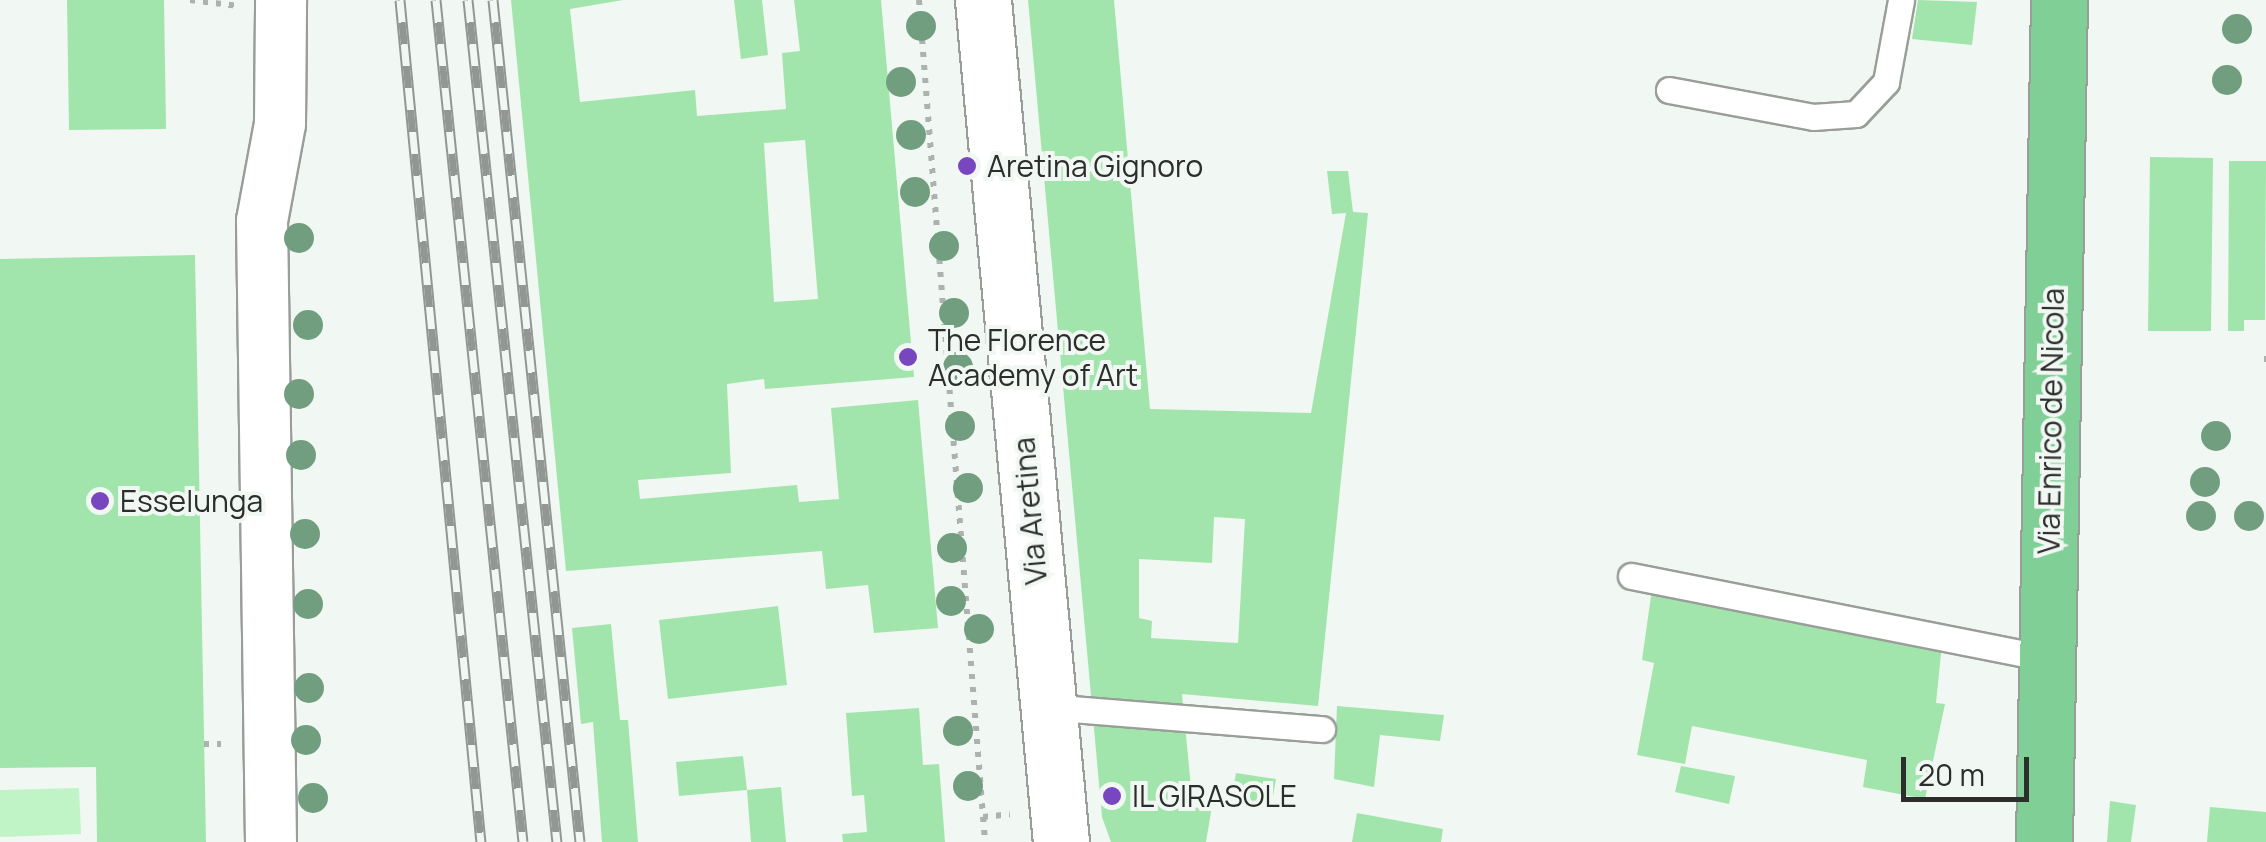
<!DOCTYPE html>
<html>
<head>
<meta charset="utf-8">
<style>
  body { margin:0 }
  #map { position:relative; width:2266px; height:842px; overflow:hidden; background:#f1f7f2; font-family:Manrope,sans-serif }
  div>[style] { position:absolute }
  .green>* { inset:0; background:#c0f4c7 }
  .building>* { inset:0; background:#a2e5ac }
  .path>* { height:6px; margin-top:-3px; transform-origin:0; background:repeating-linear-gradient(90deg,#adb2ae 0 5px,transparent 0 13px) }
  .roads { filter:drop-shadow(2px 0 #999e99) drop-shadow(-2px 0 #999e99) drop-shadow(0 2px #999e99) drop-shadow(0 -2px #999e99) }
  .lane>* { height:25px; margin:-12.5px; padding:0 12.5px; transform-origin:12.5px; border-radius:12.5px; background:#fff }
  .street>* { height:50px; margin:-25px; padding:0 25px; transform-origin:25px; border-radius:25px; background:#fff }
  .secondary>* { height:55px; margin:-27.5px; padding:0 27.5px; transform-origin:27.5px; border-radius:27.5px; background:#fff }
  .primary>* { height:55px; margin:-27.5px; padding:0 27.5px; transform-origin:27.5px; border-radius:27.5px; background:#7fcf97 }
  .rail>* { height:11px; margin-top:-5.5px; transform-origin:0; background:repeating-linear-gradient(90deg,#f1f7f2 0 22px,#939793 0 44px); box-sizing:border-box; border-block:2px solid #939793 }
  .trees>* { width:30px; height:30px; margin:-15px; border-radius:50%; background:#729e80 }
  .dots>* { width:28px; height:28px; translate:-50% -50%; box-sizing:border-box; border:5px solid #f1f7f2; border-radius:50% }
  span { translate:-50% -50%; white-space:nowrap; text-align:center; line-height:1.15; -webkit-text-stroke:8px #f1f7f2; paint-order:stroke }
  .poi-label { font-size:30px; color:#2c2e2c }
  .left { translate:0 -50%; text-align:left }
  .street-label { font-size:30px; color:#2c2e2c }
  .scale { position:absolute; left:1901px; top:757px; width:128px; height:45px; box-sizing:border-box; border:5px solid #2c2e2c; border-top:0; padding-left:12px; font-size:30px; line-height:35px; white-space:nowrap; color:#2c2e2c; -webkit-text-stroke:8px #f1f7f2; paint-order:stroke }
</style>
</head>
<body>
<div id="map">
  <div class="green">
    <i style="clip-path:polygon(79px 788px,81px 834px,0 837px,0 790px)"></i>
  </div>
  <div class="building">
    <i style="clip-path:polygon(67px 0,164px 0,166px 129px,69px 130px)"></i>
    <i style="clip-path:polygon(evenodd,511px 0,623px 0,570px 9px,580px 102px,695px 90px,697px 116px,786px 109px,782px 53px,800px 51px,794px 0,881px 0,914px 377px,765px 389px,764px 379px,727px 384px,731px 473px,638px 480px,640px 499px,797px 485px,799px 502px,839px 499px,831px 408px,918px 400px,938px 628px,874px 633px,868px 585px,826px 589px,822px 551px,566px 571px,511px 0,805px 140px,818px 299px,774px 302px,764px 143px,805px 140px)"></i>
    <i style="clip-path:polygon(734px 0,762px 0,768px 55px,741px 59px)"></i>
    <i style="clip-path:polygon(evenodd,1028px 0,1114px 0,1150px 409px,1311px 413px,1346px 213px,1332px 214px,1327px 171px,1348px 171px,1353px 212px,1368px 213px,1318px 706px,1182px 694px,1193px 808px,1212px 806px,1206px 842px,1111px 842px,1102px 817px,1028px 0,1214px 517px,1245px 519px,1238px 643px,1151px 638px,1152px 621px,1139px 618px,1139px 559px,1212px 563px,1214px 517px)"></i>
    <i style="clip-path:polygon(1918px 0,1977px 2px,1972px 45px,1912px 39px)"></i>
    <i style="clip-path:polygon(2150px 157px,2213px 158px,2211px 331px,2148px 331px)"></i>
    <i style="clip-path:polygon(2229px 161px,2266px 161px,2265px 320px,2244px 320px,2244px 331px,2228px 331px)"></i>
    <i style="clip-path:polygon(195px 255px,206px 842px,97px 842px,96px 767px,0 768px,0 259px)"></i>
    <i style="clip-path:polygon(1652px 589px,1942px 644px,1936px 703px,1945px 704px,1925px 799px,1863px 787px,1867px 760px,1692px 726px,1685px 764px,1637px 755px,1654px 663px,1642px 660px)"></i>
    <i style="clip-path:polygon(778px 606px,787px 685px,668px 699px,659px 620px)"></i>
    <i style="clip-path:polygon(611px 624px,620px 720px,628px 720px,638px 842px,602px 842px,593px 722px,581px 724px,572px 628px)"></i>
    <i style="clip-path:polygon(1337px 706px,1444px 715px,1440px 741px,1380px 735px,1374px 787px,1334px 779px)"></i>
    <i style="clip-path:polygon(919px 708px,923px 765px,939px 764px,945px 842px,843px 842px,842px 834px,867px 832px,864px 795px,852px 796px,846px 713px)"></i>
    <i style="clip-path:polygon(743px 756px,747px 790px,679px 796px,676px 762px)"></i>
    <i style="clip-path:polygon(1681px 766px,1735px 776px,1729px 804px,1675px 792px)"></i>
    <i style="clip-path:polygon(1236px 773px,1276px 779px,1271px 808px,1231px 801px)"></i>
    <i style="clip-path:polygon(781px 787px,786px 842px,751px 842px,747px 790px)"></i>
    <i style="clip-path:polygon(2110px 801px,2136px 805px,2131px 842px,2107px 842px)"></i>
    <i style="clip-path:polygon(2210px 807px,2266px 812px,2266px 842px,2207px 842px)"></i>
    <i style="clip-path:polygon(1357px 813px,1443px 829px,1441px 842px,1352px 842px)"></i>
  </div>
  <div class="path">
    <i style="left:190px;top:0;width:49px;rotate:7deg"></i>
    <i style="left:919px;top:0;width:820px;rotate:85.52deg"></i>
    <i style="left:983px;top:817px;width:27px;rotate:-6deg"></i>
    <i style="left:2264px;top:359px;width:2px"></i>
    <i style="left:204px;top:744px;width:17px"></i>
    <i style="left:983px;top:817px;width:25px;rotate:85deg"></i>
  </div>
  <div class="roads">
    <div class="lane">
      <i style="left:1669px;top:90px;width:147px;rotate:10.6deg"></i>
      <i style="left:1813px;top:117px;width:43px;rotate:-4deg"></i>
      <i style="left:1856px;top:114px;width:44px;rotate:-46.8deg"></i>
      <i style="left:1886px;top:82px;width:83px;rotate:-79.6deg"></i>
      <i style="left:1631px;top:576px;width:423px;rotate:11.2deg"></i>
      <i style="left:1047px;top:707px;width:276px;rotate:4.6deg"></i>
    </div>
    <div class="street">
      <i style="left:271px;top:842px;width:621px;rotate:-90.83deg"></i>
      <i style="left:262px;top:221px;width:99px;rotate:-79.5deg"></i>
      <i style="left:280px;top:124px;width:124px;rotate:-89.5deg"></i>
    </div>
    <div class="secondary">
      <i style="left:983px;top:0;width:846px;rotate:84.71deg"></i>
    </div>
    <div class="primary">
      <i style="left:2044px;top:842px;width:842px;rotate:-88.98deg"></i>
    </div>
  </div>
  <div class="rail">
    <i style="left:400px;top:0;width:846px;rotate:84.51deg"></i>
    <i style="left:436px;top:0;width:846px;rotate:84.1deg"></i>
    <i style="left:468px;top:0;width:847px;rotate:83.97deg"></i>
    <i style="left:493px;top:0;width:846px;rotate:84.1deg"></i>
  </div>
  <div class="trees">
    <i style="left:921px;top:26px"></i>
    <i style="left:2237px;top:29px"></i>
    <i style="left:2227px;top:80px"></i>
    <i style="left:901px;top:82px"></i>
    <i style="left:911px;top:135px"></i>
    <i style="left:915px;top:192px"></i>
    <i style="left:299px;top:238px"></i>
    <i style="left:944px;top:246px"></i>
    <i style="left:954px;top:313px"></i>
    <i style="left:308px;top:325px"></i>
    <i style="left:958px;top:367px"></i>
    <i style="left:299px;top:394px"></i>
    <i style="left:960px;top:426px"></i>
    <i style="left:2216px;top:436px"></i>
    <i style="left:301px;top:455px"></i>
    <i style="left:2205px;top:482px"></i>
    <i style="left:968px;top:488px"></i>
    <i style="left:2201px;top:516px"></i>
    <i style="left:2249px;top:516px"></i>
    <i style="left:305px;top:534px"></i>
    <i style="left:952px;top:548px"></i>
    <i style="left:951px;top:601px"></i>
    <i style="left:308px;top:604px"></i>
    <i style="left:979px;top:629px"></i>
    <i style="left:309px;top:688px"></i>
    <i style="left:958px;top:731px"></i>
    <i style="left:306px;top:740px"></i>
    <i style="left:968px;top:786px"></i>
    <i style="left:313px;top:798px"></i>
  </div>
  <div class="dots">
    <i style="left:967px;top:166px;background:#7847bf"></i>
    <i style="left:908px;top:357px;background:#7847bf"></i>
    <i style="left:100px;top:501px;background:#7847bf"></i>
    <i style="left:1112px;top:796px;background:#7847bf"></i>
  </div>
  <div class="poi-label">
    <span class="left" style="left:987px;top:166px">Aretina Gignoro</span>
    <span class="left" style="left:928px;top:357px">The Florence<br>Academy of Art</span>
    <span class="left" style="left:120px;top:501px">Esselunga</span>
    <span class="left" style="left:1132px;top:796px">IL GIRASOLE</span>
  </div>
  <div class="street-label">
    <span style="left:2051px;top:421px;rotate:-89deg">Via Enrico de Nicola</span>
    <span style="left:1030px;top:511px;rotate:-95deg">Via Aretina</span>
  </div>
  <div class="scale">20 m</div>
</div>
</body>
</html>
